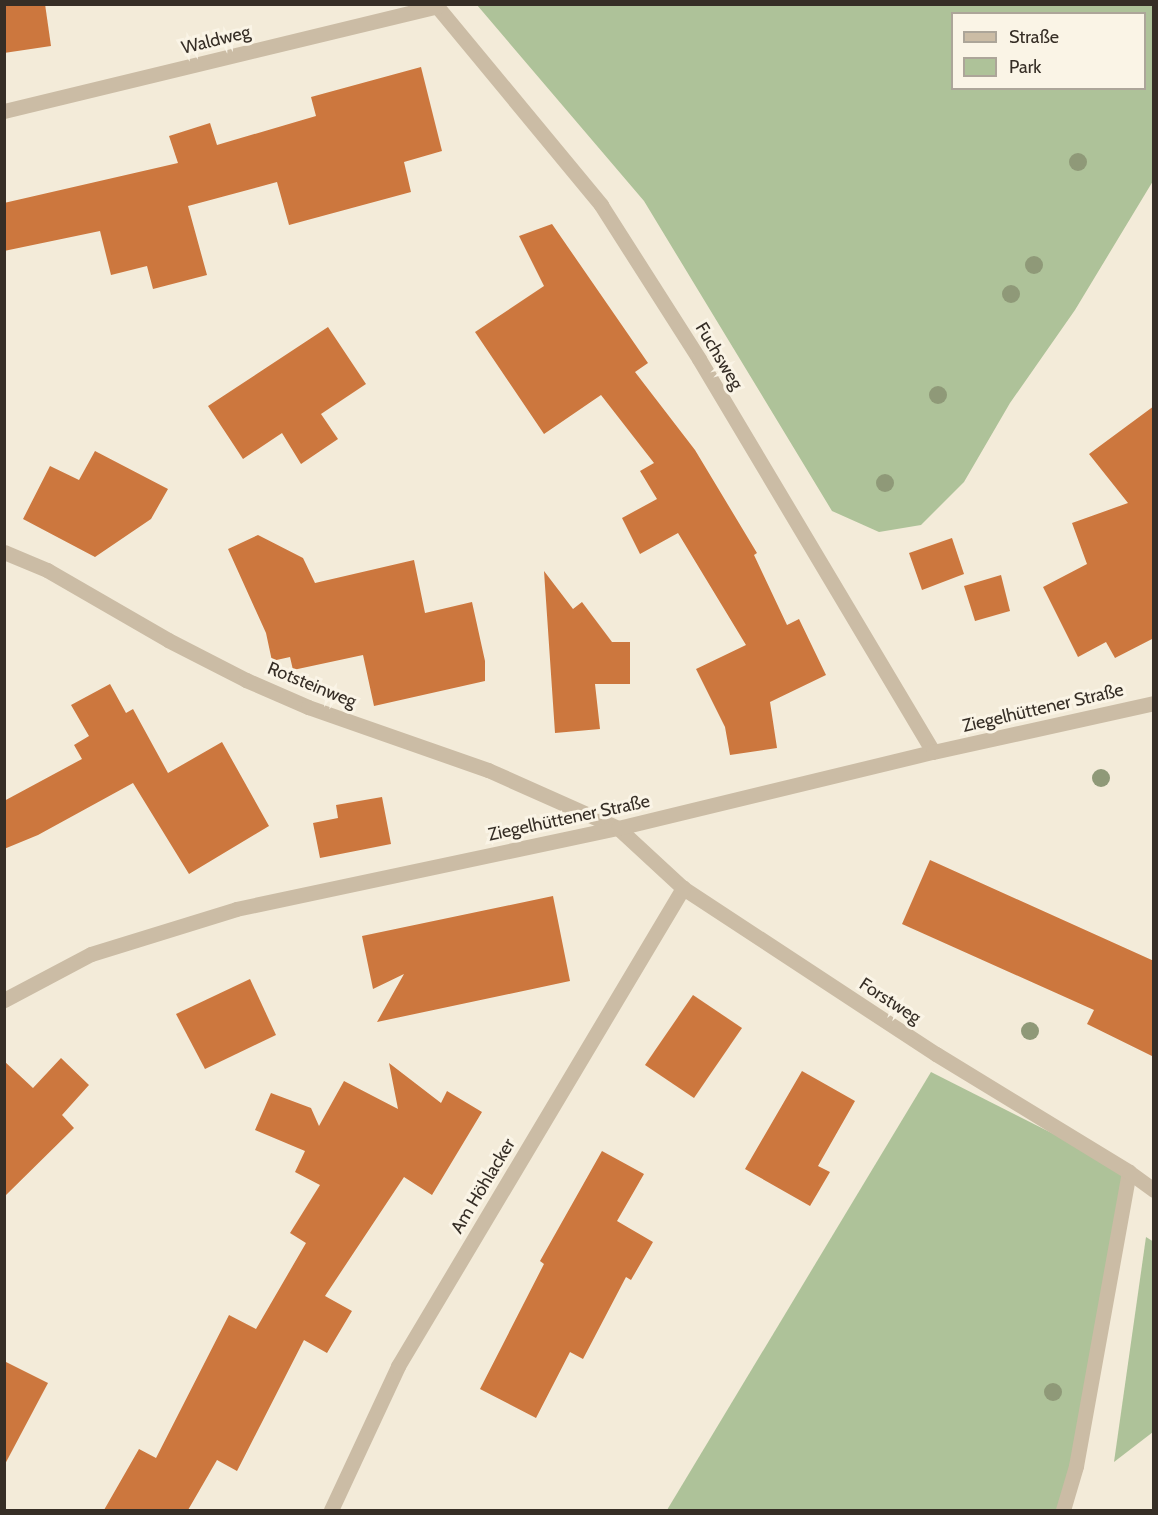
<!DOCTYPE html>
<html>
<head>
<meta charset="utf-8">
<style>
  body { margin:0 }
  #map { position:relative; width:1158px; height:1515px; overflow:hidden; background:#f3ebd9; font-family:Cabin,sans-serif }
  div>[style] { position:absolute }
  .green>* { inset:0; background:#aec299 }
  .building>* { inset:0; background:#cc773e }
  .service>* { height:15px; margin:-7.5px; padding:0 7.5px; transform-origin:7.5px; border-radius:7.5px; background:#cbbca5 }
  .minor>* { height:15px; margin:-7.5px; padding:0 7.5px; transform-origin:7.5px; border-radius:7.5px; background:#cbbca5 }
  .trees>* { width:18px; height:18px; margin:-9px; border-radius:50%; background:#8f9978 }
  span { translate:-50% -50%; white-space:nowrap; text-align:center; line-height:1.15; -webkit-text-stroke:6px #faf4e6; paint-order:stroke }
  .street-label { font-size:18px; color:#362e26 }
  .frame { position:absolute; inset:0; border:6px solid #362e26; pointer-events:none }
  .legend { position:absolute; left:951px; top:12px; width:195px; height:78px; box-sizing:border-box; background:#faf4e6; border:2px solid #aca599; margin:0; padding:8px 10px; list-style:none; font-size:18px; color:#362e26 }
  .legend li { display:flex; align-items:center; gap:12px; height:30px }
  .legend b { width:30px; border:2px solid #aca599 }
</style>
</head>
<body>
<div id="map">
  <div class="green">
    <i style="clip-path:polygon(evenodd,477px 5px,1153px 5px,1153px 181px,1075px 310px,1010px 403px,964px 482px,921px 525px,879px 532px,832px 511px,644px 201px,477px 5px,952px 14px,1144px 14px,1144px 88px,952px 88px,952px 14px)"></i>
    <i style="clip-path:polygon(931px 1072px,1129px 1172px,1063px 1510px,667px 1510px)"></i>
    <i style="clip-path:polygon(1146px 1237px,1154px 1242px,1153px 1432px,1114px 1462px)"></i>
  </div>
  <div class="building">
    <i style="clip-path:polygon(4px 4px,45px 4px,51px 46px,4px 53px)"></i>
    <i style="clip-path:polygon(421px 67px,442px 151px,404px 162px,411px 192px,289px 225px,277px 182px,188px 206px,207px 275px,153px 289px,147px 266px,111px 275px,100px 231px,4px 251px,4px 203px,178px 163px,169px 136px,210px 123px,217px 145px,316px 116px,311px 97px)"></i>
    <i style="clip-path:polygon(552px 224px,648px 363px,635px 372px,695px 450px,757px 553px,754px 555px,787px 625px,799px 619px,826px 675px,770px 702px,777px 748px,730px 755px,725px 727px,696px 669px,746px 645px,678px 533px,640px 554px,622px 518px,657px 499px,640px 471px,654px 463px,601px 395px,544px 434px,475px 332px,544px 286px,519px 236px)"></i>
    <i style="clip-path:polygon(328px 327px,366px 384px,321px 414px,338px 439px,301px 464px,282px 433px,243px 459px,208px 406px)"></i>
    <i style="clip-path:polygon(1154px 406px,1154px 638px,1115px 658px,1106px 642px,1078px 657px,1043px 587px,1087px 564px,1072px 523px,1128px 503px,1089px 454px)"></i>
    <i style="clip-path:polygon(95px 451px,168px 489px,151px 519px,95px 557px,23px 519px,50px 466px,79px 480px)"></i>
    <i style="clip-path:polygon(258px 535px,303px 558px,315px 583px,414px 560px,425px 613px,472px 602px,485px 661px,485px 681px,374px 706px,363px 655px,293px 670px,290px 657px,272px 661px,266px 633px,228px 549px)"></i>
    <i style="clip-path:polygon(952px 538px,964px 574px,922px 590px,909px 553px)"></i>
    <i style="clip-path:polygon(544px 571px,573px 609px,582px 602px,612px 642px,630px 642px,630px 684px,595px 684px,600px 729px,555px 733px)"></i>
    <i style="clip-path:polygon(1001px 575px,1010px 611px,975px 621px,964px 586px)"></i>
    <i style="clip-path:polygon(110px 684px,126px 713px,133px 709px,168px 773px,222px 742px,269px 826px,189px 874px,133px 783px,38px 835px,4px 849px,4px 801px,82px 759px,74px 745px,89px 736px,71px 705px)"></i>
    <i style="clip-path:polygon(382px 797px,391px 844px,320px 858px,313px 823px,338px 818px,336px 805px)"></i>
    <i style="clip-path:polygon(930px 860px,1154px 961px,1154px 1057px,1087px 1024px,1094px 1010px,902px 924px)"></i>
    <i style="clip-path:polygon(553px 896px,570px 981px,377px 1022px,404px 974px,373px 989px,362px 936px)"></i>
    <i style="clip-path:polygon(250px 979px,276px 1035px,205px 1069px,176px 1014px)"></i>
    <i style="clip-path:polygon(693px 995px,742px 1028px,694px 1098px,645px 1065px)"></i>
    <i style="clip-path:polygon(61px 1058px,89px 1085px,62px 1115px,74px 1128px,4px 1197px,4px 1061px,33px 1088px)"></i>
    <i style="clip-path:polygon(389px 1063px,441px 1103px,447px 1091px,482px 1112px,432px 1195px,404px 1177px,325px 1296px,352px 1311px,327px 1353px,304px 1340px,237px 1471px,217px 1460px,188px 1510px,104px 1510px,139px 1449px,156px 1458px,229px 1315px,256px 1329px,306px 1243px,290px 1233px,320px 1185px,295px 1172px,305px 1151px,255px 1130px,271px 1093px,311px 1108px,319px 1126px,344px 1081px,398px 1109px)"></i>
    <i style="clip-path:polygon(802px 1071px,855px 1101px,818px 1166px,830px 1172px,810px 1206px,745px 1169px)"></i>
    <i style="clip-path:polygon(602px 1151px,644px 1174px,617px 1221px,653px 1242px,631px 1280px,626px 1277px,583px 1359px,570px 1352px,536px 1418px,480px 1389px,544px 1264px,540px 1261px)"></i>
    <i style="clip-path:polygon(4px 1361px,48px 1383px,4px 1466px)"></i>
  </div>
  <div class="service">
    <i style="left:1063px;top:1510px;width:46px;rotate:-73.5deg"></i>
    <i style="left:1076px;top:1466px;width:299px;rotate:-79.8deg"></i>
  </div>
  <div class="minor">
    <i style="left:435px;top:4px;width:261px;rotate:50.4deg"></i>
    <i style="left:601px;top:205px;width:183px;rotate:57.5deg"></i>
    <i style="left:699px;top:359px;width:457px;rotate:59.2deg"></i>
    <i style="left:4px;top:111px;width:446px;rotate:-13.6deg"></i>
    <i style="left:4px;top:552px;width:47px;rotate:22.7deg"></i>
    <i style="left:47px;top:570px;width:140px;rotate:30deg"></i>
    <i style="left:168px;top:640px;width:88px;rotate:27.1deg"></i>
    <i style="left:246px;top:680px;width:68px;rotate:23.5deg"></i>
    <i style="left:308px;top:707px;width:191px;rotate:19.3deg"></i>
    <i style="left:488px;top:770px;width:142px;rotate:24deg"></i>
    <i style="left:618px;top:828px;width:88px;rotate:42.7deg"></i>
    <i style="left:683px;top:888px;width:303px;rotate:33.3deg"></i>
    <i style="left:936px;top:1054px;width:226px;rotate:31.4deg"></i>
    <i style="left:1129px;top:1172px;width:31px;rotate:36deg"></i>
    <i style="left:4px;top:1000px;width:98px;rotate:-27.9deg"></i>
    <i style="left:91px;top:954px;width:152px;rotate:-17.2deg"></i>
    <i style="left:236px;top:909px;width:390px;rotate:-12deg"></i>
    <i style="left:618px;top:828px;width:324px;rotate:-13.6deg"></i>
    <i style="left:933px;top:752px;width:226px;rotate:-12.5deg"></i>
    <i style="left:331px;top:1510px;width:159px;rotate:-65deg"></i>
    <i style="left:398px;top:1366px;width:557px;rotate:-59.2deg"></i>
  </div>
  <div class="trees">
    <i style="left:1078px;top:162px"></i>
    <i style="left:1034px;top:265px"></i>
    <i style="left:1011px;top:294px"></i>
    <i style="left:938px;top:395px"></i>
    <i style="left:885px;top:483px"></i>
    <i style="left:1101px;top:778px"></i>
    <i style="left:1030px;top:1031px"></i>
    <i style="left:1053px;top:1392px"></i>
  </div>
  <div class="street-label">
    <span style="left:216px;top:40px;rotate:-14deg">Waldweg</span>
    <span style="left:719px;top:356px;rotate:59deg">Fuchsweg</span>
    <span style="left:312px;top:685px;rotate:22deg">Rotsteinweg</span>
    <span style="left:1043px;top:708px;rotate:-13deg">Ziegelhüttener Straße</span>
    <span style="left:569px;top:818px;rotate:-12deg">Ziegelhüttener Straße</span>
    <span style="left:890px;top:1001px;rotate:33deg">Forstweg</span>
    <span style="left:483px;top:1186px;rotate:-59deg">Am Höhlacker</span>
  </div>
  <div class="frame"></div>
  <ul class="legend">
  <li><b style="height:8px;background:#cbbca5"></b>Straße</li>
  <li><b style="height:16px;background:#aec299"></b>Park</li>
  </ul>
</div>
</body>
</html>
